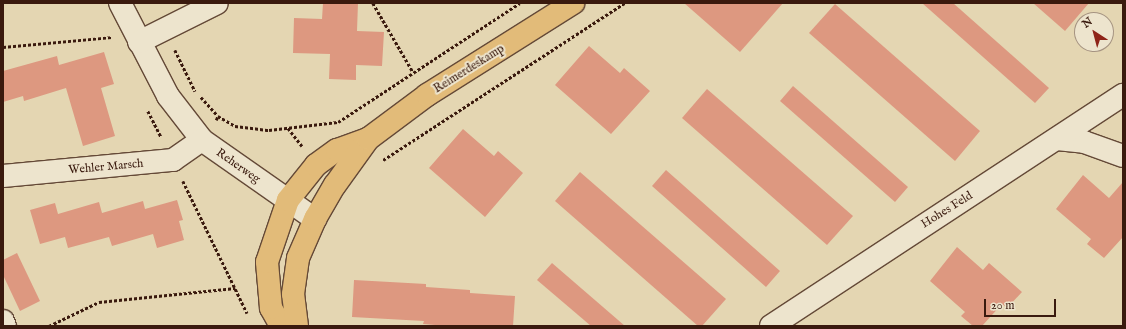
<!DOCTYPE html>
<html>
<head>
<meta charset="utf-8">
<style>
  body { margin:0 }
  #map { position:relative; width:1126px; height:329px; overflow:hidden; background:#e4d6b2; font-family:"IM FELL English",serif }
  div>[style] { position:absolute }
  .building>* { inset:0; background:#dd9880 }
  .path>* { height:2.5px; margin-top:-1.25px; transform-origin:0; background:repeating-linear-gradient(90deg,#3a1a0e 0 3px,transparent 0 5px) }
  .roads { filter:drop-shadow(1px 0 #644937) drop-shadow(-1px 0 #644937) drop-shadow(0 1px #644937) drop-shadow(0 -1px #644937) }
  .minor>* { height:22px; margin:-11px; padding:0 11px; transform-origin:11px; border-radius:11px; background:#ede4cd }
  .major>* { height:22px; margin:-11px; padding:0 11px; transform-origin:11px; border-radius:11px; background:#e2bb79 }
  span { translate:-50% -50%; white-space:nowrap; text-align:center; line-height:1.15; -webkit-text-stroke:4px #ede4cd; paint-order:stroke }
  .street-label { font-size:12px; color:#3a1a0e }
  .frame { position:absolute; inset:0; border:4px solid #3a1a0e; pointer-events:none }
  .north { position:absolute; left:1074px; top:12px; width:40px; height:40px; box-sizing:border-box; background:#ede4cd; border:1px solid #a59381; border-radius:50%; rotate:324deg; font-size:11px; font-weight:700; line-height:16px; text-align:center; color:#3a1a0e }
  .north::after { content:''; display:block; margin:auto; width:14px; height:18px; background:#8f2418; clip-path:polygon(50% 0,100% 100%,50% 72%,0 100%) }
  .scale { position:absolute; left:984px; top:299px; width:72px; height:18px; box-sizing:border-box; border:2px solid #3a1a0e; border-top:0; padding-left:5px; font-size:12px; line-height:14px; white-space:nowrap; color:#3a1a0e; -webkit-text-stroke:3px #ede4cd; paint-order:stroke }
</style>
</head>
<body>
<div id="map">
  <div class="building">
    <i style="clip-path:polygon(323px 3px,358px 3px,357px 31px,384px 32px,382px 66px,356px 65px,356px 80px,329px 79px,330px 54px,293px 53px,294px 18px,322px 19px)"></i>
    <i style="clip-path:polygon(684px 3px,783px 3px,740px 52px)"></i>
    <i style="clip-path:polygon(922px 3px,953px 3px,1049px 88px,1035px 103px)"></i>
    <i style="clip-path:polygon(1033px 3px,1089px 3px,1065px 31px)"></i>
    <i style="clip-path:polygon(835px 4px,980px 131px,955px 161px,809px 33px)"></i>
    <i style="clip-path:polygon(589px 46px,620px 73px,624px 68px,650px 91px,611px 134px,555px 85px)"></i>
    <i style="clip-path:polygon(104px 52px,114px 84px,101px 88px,115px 136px,83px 146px,66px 88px,24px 101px,23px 96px,3px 102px,3px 71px,57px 56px,59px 65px)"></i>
    <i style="clip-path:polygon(793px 86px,908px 187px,895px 202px,780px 101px)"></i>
    <i style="clip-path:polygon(707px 89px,853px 216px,827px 245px,682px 118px)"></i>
    <i style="clip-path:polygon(463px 129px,494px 156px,498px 151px,523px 173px,485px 217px,429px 168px)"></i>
    <i style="clip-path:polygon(666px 170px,780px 271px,766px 287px,652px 186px)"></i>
    <i style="clip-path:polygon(580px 172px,726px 299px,702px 326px,698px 326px,555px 201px)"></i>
    <i style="clip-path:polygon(1083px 175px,1109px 198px,1123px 182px,1123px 237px,1104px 258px,1087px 244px,1091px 239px,1056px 209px)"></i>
    <i style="clip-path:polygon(177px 200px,183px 220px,179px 221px,184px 240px,157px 248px,153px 234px,112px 246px,109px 237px,68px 248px,65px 237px,40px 244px,30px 210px,55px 203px,58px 214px,99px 202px,102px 213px,143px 201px,145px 209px)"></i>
    <i style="clip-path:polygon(957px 247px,983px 270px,989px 263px,1022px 292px,1007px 308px,1002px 304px,982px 326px,973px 326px,961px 316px,965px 312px,930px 281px)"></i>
    <i style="clip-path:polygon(17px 253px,40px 301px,20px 311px,3px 275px,3px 260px)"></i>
    <i style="clip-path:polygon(552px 263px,625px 326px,591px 326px,537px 280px)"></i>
    <i style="clip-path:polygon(354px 280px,426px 284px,426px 287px,470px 290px,470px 293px,515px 296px,513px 326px,447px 326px,423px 324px,424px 321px,352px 317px)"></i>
  </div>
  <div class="path">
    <i style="left:373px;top:3px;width:80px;rotate:59.9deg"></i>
    <i style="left:3px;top:47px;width:109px;rotate:-5.2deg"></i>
    <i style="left:175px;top:50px;width:46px;rotate:64deg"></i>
    <i style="left:201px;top:97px;width:25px;rotate:48deg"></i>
    <i style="left:148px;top:111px;width:29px;rotate:63deg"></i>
    <i style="left:216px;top:120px;width:4px;rotate:-63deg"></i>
    <i style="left:218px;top:116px;width:20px;rotate:30deg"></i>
    <i style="left:235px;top:126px;width:34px;rotate:7deg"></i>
    <i style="left:269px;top:130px;width:69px;rotate:-6.6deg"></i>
    <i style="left:338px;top:122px;width:217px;rotate:-33.2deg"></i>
    <i style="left:288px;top:128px;width:23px;rotate:52deg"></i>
    <i style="left:383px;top:160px;width:288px;rotate:-33deg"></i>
    <i style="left:183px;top:181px;width:147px;rotate:64.1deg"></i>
    <i style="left:49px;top:326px;width:55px;rotate:-25.6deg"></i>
    <i style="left:99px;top:302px;width:137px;rotate:-5.9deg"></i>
  </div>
  <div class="roads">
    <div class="minor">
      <i style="left:120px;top:3px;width:105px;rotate:62.7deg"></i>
      <i style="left:168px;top:96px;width:56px;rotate:52.3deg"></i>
      <i style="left:202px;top:140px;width:138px;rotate:35deg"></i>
      <i style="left:139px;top:42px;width:87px;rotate:-26.6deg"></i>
      <i style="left:1057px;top:139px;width:27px;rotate:6deg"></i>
      <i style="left:1084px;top:142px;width:41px;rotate:19.7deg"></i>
      <i style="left:3px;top:176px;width:171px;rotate:-5.4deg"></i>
      <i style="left:173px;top:160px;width:35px;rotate:-35deg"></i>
      <i style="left:3px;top:321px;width:5px;rotate:68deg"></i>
      <i style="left:771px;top:326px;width:421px;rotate:-33.3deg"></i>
    </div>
    <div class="major">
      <i style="left:281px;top:326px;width:21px;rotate:-119deg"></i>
      <i style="left:271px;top:308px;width:46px;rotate:-95deg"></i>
      <i style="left:267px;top:262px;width:65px;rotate:-71.3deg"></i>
      <i style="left:288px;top:200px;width:45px;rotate:-51.3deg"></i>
      <i style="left:316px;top:165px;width:26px;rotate:-36deg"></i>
      <i style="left:337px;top:150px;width:33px;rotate:-20deg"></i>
      <i style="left:297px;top:326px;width:32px;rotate:-97deg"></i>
      <i style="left:293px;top:294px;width:36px;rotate:-82deg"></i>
      <i style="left:298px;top:258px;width:43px;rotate:-66.4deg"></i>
      <i style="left:315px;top:219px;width:39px;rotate:-60deg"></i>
      <i style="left:335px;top:185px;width:57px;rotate:-54.3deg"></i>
      <i style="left:368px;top:139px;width:74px;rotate:-36.7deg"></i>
      <i style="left:427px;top:95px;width:173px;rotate:-32.2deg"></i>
    </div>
  </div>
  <div class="street-label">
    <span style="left:469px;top:69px;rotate:-32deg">Reimerdeskamp</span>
    <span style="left:238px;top:166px;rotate:35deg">Reherweg</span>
    <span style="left:106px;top:167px;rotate:-5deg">Wehler Marsch</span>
    <span style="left:947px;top:210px;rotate:-32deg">Hohes Feld</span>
  </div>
  <div class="frame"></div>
  <div class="north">N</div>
  <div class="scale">20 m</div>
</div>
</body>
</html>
